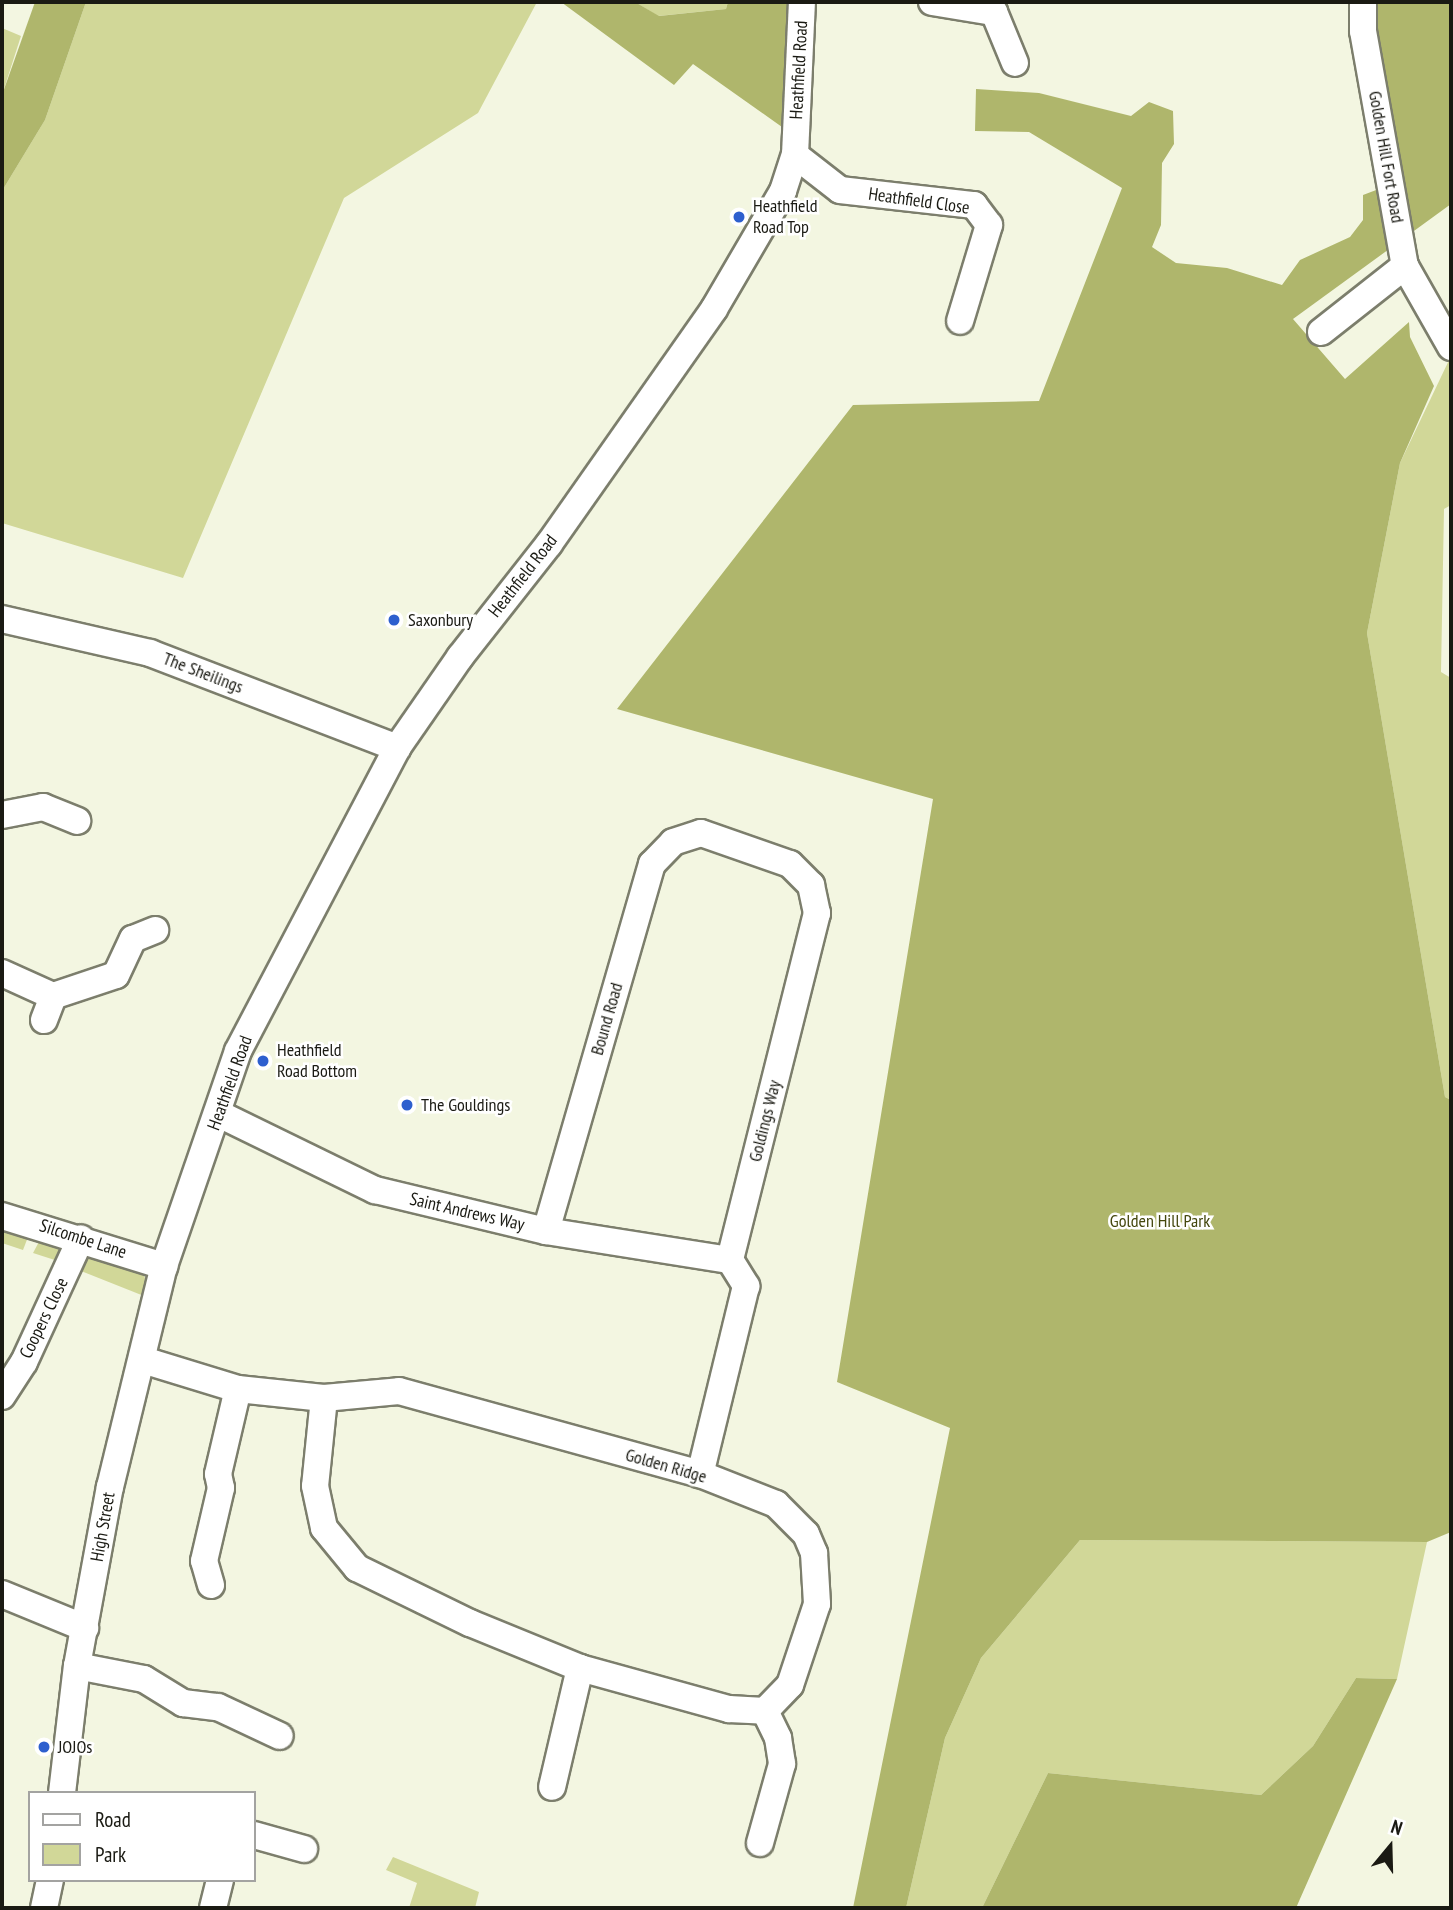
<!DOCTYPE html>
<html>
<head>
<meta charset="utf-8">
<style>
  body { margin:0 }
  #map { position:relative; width:1453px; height:1910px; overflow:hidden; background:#f3f6e1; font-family:"PT Sans Narrow",sans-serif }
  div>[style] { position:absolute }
  .green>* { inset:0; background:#d1d798 }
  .forest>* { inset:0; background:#afb66c }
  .roads { filter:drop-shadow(2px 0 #7c7e6c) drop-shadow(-2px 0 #7c7e6c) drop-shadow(0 2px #7c7e6c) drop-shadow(0 -2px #7c7e6c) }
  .minor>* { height:26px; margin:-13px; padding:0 13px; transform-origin:13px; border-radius:13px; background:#fff }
  .dots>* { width:19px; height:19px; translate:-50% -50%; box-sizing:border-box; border:4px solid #fff; border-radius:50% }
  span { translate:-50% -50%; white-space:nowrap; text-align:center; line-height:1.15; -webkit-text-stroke:5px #fff; paint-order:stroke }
  .street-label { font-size:18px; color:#1a1a13 }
  .poi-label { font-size:18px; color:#1a1a13 }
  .left { translate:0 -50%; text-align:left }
  .park-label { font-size:18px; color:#44470e }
  .frame { position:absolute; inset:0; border:4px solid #1a1a13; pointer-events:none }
  .legend { position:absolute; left:28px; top:1791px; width:228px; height:91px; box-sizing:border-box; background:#fff; border:2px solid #a3a3a1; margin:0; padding:9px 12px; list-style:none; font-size:21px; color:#1a1a13 }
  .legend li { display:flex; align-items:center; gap:14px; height:35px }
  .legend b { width:35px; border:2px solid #a3a3a1 }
  .north { position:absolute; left:1355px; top:1812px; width:70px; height:70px; -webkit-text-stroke:5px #fff; paint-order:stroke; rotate:19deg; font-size:19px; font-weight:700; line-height:28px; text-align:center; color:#1a1a13 }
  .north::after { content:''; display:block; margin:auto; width:24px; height:32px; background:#1a1a13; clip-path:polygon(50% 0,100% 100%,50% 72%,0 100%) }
</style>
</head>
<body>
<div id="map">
  <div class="green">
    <i style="clip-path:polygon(86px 2px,537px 2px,478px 113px,344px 198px,183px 578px,2px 523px,2px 191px,45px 120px)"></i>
    <i style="clip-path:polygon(635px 2px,728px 2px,726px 9px,658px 16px)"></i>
    <i style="clip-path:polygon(2px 28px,21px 36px,2px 95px)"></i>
    <i style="clip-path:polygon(1451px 356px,1451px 505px,1444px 509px,1441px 672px,1451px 678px,1451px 1100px,1445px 1097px,1367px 633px,1400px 463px)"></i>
    <i style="clip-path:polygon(2px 1228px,28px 1237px,23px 1250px,2px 1243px)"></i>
    <i style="clip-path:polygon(41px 1238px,61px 1244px,66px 1254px,61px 1262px,33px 1253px)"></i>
    <i style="clip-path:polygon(87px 1255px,142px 1271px,154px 1300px,76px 1269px)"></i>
    <i style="clip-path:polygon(1080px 1540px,1427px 1542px,1397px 1679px,1356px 1678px,1313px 1746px,1261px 1795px,1048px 1773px,982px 1908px,906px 1908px,945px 1738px,981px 1658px)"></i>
    <i style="clip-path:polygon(393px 1857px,479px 1892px,475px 1908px,409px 1908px,417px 1883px,386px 1870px)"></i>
  </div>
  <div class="forest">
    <i style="clip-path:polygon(35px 2px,86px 2px,45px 120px,2px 191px,2px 95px)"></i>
    <i style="clip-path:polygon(561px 2px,635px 2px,659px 16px,726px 9px,728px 2px,788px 2px,782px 127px,693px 64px,674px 85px)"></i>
    <i style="clip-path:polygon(1374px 2px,1451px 2px,1451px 204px,1293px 319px,1345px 379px,1409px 322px,1410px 337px,1434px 386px,1400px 463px,1367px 633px,1445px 1097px,1451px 1100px,1451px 1532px,1427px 1542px,1080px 1540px,981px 1658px,945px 1738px,906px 1908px,853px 1908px,950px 1428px,837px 1382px,933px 799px,617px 709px,853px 405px,1039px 401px,1122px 188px,1029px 132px,975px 131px,976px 89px,1039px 93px,1131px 116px,1149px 102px,1173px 111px,1174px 144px,1162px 163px,1161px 225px,1152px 247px,1176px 263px,1227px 268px,1282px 285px,1300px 260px,1350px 237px,1363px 220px,1363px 195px,1400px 181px,1373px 26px)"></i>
    <i style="clip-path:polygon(1356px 1678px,1397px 1679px,1296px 1908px,982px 1908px,1048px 1773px,1261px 1795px,1313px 1746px)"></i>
  </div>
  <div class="roads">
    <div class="minor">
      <i style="left:932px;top:2px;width:63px;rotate:9.2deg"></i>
      <i style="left:994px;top:12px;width:55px;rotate:67.6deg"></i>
      <i style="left:1363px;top:2px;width:29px;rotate:90deg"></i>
      <i style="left:1363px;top:31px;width:239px;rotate:79.9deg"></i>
      <i style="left:1405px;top:266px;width:93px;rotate:60.4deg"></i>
      <i style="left:795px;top:155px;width:57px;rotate:37.9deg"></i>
      <i style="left:840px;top:190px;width:135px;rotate:6.4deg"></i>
      <i style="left:974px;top:205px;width:25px;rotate:53deg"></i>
      <i style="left:989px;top:225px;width:100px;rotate:106.8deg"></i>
      <i style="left:1321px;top:332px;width:107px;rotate:-38.2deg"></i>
      <i style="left:2px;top:619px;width:152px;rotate:12.9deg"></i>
      <i style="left:150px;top:653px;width:265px;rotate:21deg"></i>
      <i style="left:2px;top:815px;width:42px;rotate:-11deg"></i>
      <i style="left:43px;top:807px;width:37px;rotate:22deg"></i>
      <i style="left:2px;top:973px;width:56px;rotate:24.3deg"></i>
      <i style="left:44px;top:1020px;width:26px;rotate:-69deg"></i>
      <i style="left:53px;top:996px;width:66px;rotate:-18.4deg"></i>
      <i style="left:116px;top:975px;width:40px;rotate:-65deg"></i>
      <i style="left:133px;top:939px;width:24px;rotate:-22deg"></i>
      <i style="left:219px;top:1114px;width:174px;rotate:26deg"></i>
      <i style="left:375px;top:1190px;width:176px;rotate:13.5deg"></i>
      <i style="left:546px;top:1231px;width:186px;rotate:9deg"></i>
      <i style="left:2px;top:1216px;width:170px;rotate:17.2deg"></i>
      <i style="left:546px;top:1231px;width:382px;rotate:-73.9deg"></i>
      <i style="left:652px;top:864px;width:30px;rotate:-46deg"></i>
      <i style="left:673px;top:842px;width:29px;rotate:-18deg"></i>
      <i style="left:701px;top:833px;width:94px;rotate:19.2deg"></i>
      <i style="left:790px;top:864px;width:30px;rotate:45deg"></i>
      <i style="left:811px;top:885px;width:29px;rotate:78deg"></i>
      <i style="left:817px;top:913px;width:358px;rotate:104.1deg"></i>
      <i style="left:730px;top:1260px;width:31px;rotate:58deg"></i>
      <i style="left:746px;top:1286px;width:194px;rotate:103.7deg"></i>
      <i style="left:143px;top:1360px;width:99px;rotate:17deg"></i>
      <i style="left:238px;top:1389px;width:86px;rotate:6deg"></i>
      <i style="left:324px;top:1398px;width:75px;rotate:-5.3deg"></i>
      <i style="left:399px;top:1391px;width:312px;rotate:15.4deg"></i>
      <i style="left:700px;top:1474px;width:82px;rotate:21.5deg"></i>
      <i style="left:776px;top:1504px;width:42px;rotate:45deg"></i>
      <i style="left:806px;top:1534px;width:21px;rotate:67deg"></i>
      <i style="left:814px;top:1553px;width:51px;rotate:86.6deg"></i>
      <i style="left:817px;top:1604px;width:85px;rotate:108.4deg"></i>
      <i style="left:790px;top:1685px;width:36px;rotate:134deg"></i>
      <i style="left:2px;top:1396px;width:40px;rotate:-57.1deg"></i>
      <i style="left:24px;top:1362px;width:136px;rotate:-65.3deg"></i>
      <i style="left:324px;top:1398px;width:88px;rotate:95.8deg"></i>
      <i style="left:315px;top:1486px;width:43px;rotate:77.9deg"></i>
      <i style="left:324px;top:1528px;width:52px;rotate:50.5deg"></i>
      <i style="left:357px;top:1568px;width:126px;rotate:26deg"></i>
      <i style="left:470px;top:1623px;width:119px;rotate:22.2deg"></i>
      <i style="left:580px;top:1668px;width:122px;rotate:103.2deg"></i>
      <i style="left:211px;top:1585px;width:25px;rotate:-106deg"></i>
      <i style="left:204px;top:1561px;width:75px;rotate:-76.9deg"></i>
      <i style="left:221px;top:1488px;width:14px;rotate:-102deg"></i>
      <i style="left:218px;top:1474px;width:87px;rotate:-76.8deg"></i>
      <i style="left:2px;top:1594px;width:90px;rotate:22.3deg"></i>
      <i style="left:77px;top:1666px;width:68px;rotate:11deg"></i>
      <i style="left:144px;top:1679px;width:46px;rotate:31.6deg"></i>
      <i style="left:183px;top:1703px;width:35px;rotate:7deg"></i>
      <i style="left:218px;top:1707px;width:68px;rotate:25.1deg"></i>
      <i style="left:580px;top:1668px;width:155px;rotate:15.4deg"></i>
      <i style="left:729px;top:1709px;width:36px;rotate:3deg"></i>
      <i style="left:765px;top:1711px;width:30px;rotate:64deg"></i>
      <i style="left:778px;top:1738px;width:26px;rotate:81deg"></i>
      <i style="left:782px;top:1764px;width:82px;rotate:105.6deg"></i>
      <i style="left:62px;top:1793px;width:128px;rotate:-83.3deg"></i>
      <i style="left:77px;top:1666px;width:182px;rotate:-79.6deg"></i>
      <i style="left:110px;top:1487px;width:228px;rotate:-76.3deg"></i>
      <i style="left:164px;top:1266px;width:227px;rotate:-71deg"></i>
      <i style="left:238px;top:1051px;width:342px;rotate:-62.3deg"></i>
      <i style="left:397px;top:748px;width:111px;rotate:-55.3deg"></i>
      <i style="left:460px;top:657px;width:144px;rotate:-51.8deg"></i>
      <i style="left:549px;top:544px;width:287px;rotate:-54.9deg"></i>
      <i style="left:714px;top:309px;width:137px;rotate:-59.7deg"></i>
      <i style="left:783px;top:191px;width:38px;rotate:-72deg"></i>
      <i style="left:795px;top:155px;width:153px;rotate:-87.4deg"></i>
      <i style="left:254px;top:1835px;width:52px;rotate:15.6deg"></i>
      <i style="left:44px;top:1908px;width:29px;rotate:-78deg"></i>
      <i style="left:213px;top:1908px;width:29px;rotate:-76deg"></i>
    </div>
  </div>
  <div class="dots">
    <i style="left:739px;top:217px;background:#2d5fce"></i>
    <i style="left:394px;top:620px;background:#2d5fce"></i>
    <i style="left:263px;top:1061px;background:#2d5fce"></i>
    <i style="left:407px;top:1105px;background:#2d5fce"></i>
    <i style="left:44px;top:1747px;background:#2d5fce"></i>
  </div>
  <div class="street-label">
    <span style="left:799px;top:70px;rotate:-87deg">Heathfield Road</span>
    <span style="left:1386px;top:157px;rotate:80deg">Golden Hill Fort Road</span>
    <span style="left:919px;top:201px;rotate:8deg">Heathfield Close</span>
    <span style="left:523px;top:576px;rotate:-52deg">Heathfield Road</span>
    <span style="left:203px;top:673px;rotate:21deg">The Sheilings</span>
    <span style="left:607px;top:1019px;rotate:-74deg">Bound Road</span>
    <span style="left:230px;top:1083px;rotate:-70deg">Heathfield Road</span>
    <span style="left:765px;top:1121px;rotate:-76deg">Goldings Way</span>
    <span style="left:467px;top:1212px;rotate:13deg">Saint Andrews Way</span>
    <span style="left:83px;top:1239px;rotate:18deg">Silcombe Lane</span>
    <span style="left:44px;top:1318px;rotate:-64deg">Coopers Close</span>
    <span style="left:666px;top:1466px;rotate:16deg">Golden Ridge</span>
    <span style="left:103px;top:1527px;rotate:-80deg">High Street</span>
  </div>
  <div class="poi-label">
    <span class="left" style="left:753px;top:217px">Heathfield<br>Road Top</span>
    <span class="left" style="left:408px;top:620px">Saxonbury</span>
    <span class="left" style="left:277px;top:1061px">Heathfield<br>Road Bottom</span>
    <span class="left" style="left:421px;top:1105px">The Gouldings</span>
    <span class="left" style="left:58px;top:1747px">JOJOs</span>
  </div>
  <div class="park-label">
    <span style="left:1160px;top:1221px">Golden Hill Park</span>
  </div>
  <div class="frame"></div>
  <ul class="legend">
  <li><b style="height:9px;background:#fff"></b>Road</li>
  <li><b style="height:19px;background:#d1d798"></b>Park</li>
  </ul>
  <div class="north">N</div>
</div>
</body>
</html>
